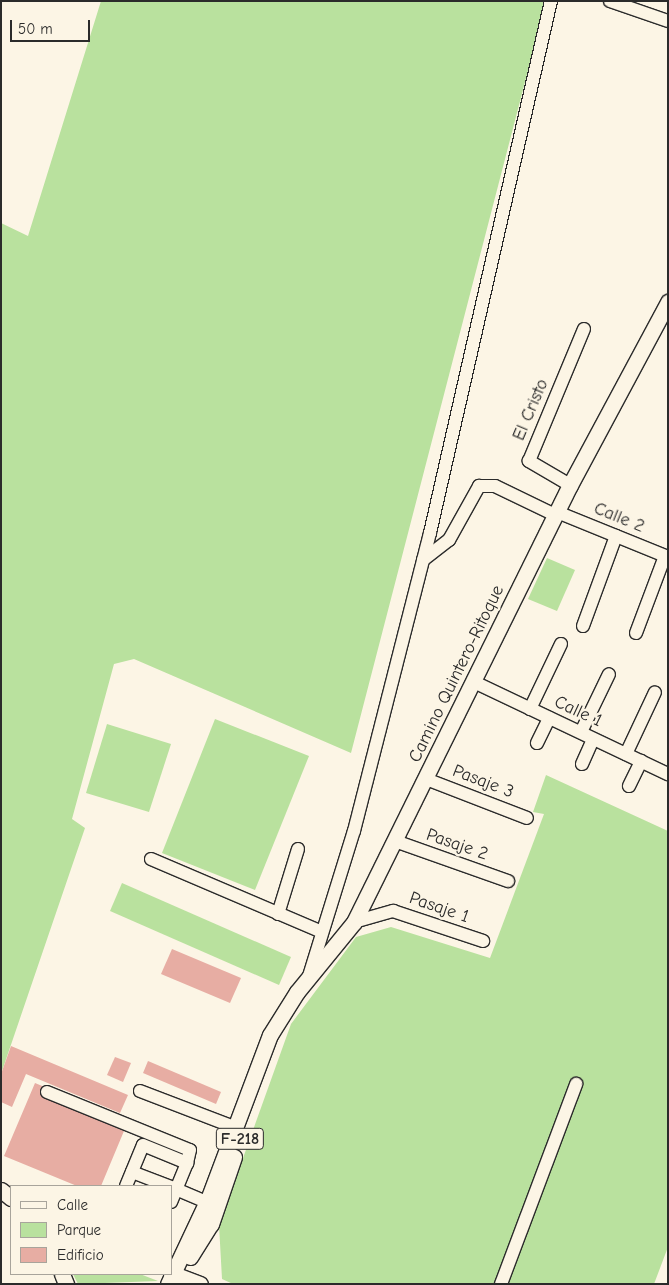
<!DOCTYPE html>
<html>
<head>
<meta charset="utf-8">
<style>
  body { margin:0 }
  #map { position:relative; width:669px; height:1285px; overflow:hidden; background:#fcf5e5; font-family:"Comic Neue",sans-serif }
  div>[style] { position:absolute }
  .green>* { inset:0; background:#b9e19e }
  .building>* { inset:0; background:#e7ada3 }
  .roads { filter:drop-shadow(1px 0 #2b2b2b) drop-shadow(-1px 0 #2b2b2b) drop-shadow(0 1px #2b2b2b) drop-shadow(0 -1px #2b2b2b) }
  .minor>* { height:12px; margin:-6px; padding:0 6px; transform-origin:6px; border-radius:6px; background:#fcf5e5 }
  .major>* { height:15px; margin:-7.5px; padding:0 7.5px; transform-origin:7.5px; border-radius:7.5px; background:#fcf5e5 }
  span { translate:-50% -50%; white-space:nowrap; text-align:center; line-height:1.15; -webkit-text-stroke:5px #fcf5e5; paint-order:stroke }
  .shield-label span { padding:1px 4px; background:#fcf5e5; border:1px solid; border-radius:4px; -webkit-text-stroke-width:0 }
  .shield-label { font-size:16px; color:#2b2b2b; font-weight:700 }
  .street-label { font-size:18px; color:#2b2b2b }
  .frame { position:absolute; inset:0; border:2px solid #2b2b2b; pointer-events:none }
  .legend { position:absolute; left:10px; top:1185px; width:162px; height:90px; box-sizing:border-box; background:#fcf5e5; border:1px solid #a8a49b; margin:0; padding:6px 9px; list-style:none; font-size:15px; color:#2b2b2b }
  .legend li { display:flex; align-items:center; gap:10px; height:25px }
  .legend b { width:25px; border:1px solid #a8a49b }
  .scale { position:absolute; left:10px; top:20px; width:80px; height:22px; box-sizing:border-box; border:2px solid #2b2b2b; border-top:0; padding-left:6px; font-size:15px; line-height:18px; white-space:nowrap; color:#2b2b2b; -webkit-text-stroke:4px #fcf5e5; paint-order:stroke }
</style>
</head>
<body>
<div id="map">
  <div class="green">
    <i style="clip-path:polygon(101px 1px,546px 1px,351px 753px,134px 659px,114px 664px,72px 819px,85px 828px,1px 1074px,1px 223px,28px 236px)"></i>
    <i style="clip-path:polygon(547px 558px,575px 570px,557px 611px,528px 599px)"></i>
    <i style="clip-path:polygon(215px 719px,309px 756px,255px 890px,162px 853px)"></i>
    <i style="clip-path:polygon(107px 724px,171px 744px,149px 812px,86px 793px)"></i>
    <i style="clip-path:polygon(546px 775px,668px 831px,668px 1247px,654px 1284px,233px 1284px,222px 1279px,219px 1225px,291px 1024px,356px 937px,391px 927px,490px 958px,544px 814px,533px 812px)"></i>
    <i style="clip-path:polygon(122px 883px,291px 957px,279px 985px,110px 911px)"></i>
    <i style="clip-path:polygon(73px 1274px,140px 1274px,158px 1281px,78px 1284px)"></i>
  </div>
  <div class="building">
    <i style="clip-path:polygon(172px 949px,241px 978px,230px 1003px,161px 974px)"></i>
    <i style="clip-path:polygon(11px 1046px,128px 1095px,120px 1113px,26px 1074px,12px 1107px,1px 1102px,1px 1074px)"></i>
    <i style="clip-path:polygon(115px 1057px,131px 1063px,123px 1082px,107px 1075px)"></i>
    <i style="clip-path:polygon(148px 1061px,221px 1092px,216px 1104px,143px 1073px)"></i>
    <i style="clip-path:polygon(35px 1083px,47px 1088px,43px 1097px,124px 1131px,101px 1186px,77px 1186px,4px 1156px)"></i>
  </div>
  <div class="roads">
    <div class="minor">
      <i style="left:610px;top:1px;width:61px;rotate:19deg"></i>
      <i style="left:570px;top:485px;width:48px;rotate:-149.7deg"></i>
      <i style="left:529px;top:461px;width:143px;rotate:-67.4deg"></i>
      <i style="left:557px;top:512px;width:120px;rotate:22.1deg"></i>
      <i style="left:423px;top:560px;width:33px;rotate:-38deg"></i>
      <i style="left:449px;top:540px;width:62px;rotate:-60.9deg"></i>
      <i style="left:479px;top:486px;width:16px"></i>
      <i style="left:495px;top:486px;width:67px;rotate:25.8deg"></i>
      <i style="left:583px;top:626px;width:96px;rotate:-69.9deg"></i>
      <i style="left:636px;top:633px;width:82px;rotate:-69.4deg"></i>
      <i style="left:474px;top:682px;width:215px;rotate:25.4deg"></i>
      <i style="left:530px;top:709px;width:72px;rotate:-64.5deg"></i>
      <i style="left:581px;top:732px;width:64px;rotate:-64.2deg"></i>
      <i style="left:537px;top:743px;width:28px;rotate:-64deg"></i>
      <i style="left:626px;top:754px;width:68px;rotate:-64.9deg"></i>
      <i style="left:582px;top:764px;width:27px;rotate:-66deg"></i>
      <i style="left:426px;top:779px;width:108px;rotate:21.1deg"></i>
      <i style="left:629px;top:786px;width:28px;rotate:-64deg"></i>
      <i style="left:395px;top:841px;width:120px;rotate:19.5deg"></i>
      <i style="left:151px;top:859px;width:186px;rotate:23.1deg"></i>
      <i style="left:278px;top:914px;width:68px;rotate:-72.9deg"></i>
      <i style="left:354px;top:922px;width:41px;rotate:-15.8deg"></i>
      <i style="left:393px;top:911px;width:95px;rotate:18.4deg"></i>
      <i style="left:309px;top:976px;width:152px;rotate:-72.8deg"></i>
      <i style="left:354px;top:831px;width:308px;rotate:-75.7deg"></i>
      <i style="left:430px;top:533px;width:546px;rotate:-77.19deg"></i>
      <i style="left:140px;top:1091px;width:101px;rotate:21deg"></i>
      <i style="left:47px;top:1092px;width:154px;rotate:22.1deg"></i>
      <i style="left:190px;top:1150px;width:13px;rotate:103deg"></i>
      <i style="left:132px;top:1172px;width:40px;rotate:21deg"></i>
      <i style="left:126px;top:1186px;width:44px;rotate:-67.5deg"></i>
      <i style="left:143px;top:1145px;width:48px;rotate:22.2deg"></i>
      <i style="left:187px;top:1163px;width:42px;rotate:112.3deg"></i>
      <i style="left:171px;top:1187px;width:39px;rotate:23deg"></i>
      <i style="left:501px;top:1284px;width:214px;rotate:-69.4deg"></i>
    </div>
    <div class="major">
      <i style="left:1px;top:1190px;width:13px;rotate:39deg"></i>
      <i style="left:190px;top:1257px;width:39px;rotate:-58deg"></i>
      <i style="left:211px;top:1224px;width:71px;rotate:-71.1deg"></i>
      <i style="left:171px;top:1273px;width:31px;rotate:21deg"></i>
      <i style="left:62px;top:1274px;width:11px;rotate:68deg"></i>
      <i style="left:168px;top:1284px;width:96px;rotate:-64.8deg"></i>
      <i style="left:209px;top:1197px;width:173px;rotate:-69.4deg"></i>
      <i style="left:270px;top:1035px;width:51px;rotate:-57.9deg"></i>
      <i style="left:297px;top:992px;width:90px;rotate:-50.8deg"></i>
      <i style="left:354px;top:922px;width:487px;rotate:-63.7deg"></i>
      <i style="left:570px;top:485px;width:208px;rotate:-61.8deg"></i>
    </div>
  </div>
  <div class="shield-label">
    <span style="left:240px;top:1139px">F-218</span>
  </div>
  <div class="street-label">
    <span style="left:531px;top:410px;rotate:-67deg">El Cristo</span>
    <span style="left:619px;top:518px;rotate:22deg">Calle 2</span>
    <span style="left:457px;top:674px;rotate:-64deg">Camino Quintero-Ritoque</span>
    <span style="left:578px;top:712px;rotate:25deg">Calle 1</span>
    <span style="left:483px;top:782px;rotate:21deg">Pasaje 3</span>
    <span style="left:457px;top:845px;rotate:19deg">Pasaje 2</span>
    <span style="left:439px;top:908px;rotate:19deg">Pasaje 1</span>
  </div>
  <div class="frame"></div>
  <ul class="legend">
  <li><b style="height:6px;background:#fcf5e5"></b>Calle</li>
  <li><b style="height:14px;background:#b9e19e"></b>Parque</li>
  <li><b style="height:14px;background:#e7ada3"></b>Edificio</li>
  </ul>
  <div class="scale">50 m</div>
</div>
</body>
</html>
